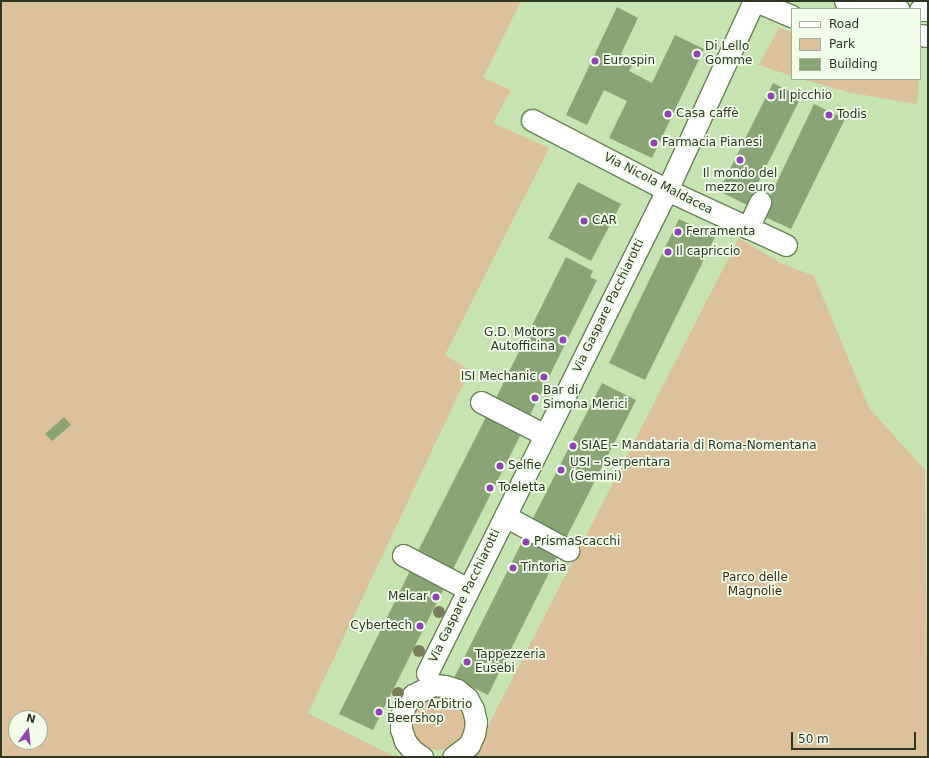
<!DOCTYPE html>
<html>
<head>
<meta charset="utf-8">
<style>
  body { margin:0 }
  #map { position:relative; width:929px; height:758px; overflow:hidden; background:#c6e4b2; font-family:"DejaVu Sans",sans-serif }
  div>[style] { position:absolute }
  .green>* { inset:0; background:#ddc09c }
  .round { border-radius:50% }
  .building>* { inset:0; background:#89a575 }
  .roads { filter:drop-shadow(1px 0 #678154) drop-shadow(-1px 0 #678154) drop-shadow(0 1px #678154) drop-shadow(0 -1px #678154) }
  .minor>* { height:21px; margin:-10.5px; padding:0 10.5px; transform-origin:10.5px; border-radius:10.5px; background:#fff }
  .trees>* { width:12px; height:12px; margin:-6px; border-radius:50%; background:#7a7d5a }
  .dots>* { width:11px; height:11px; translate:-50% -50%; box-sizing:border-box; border:2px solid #f2feea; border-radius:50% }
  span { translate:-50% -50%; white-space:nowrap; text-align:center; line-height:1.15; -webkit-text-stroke:3.5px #f2feea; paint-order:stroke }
  .poi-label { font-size:12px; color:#2c3824 }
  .left { translate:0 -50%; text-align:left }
  .right { translate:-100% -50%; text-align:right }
  .street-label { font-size:12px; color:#2c3824 }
  .park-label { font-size:12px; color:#3b2912 }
  .frame { position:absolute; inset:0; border:2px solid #2c3824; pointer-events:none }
  .legend { position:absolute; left:791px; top:8px; width:130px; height:72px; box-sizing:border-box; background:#f2feea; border:1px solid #a3af9b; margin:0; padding:5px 7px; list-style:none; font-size:12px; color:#2c3824 }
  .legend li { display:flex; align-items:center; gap:8px; height:20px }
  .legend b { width:20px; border:1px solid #a3af9b }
  .north { position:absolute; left:8px; top:710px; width:40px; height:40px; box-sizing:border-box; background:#f2feea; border:1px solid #a3af9b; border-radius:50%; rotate:15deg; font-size:11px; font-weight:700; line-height:16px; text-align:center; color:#2c3824 }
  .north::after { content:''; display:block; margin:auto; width:14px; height:18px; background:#8f43b5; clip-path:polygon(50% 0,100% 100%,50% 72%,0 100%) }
  .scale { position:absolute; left:791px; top:732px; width:125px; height:18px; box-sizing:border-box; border:2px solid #2c3824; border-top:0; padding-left:5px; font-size:12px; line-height:14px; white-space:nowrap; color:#2c3824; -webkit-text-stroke:3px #f2feea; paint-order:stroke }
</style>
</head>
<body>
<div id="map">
  <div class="green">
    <i style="clip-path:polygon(evenodd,1px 1px,521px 1px,483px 78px,511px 90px,493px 123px,549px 148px,445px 355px,470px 370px,308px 713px,395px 757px,1px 757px,1px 1px,16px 718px,40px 718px,40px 742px,16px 742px,16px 718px)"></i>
    <i style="clip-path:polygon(779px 28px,792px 32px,792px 76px,759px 65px)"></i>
    <i style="clip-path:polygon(802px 79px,919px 79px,917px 104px,847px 92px)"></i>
    <i style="clip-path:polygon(739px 238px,781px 263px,814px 276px,869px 408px,925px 470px,928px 757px,472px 757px)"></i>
    <i class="round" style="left:411px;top:696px;width:54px;height:54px"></i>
  </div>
  <div class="building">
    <i style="clip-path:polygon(617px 7px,638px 18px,621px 54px,635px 60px,629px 71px,652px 83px,675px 35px,704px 49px,652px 158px,609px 138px,627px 101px,604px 90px,587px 125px,566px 115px)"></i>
    <i style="clip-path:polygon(773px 83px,801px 97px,747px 205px,719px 191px)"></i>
    <i style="clip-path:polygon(814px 104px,845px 119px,791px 229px,761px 215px)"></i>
    <i style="clip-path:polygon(578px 182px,621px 204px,591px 261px,548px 238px)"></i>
    <i style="clip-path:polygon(679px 219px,715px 237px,645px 380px,609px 363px)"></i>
    <i style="clip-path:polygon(566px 257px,593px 271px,590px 277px,597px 280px,530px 415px,496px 398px)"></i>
    <i style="clip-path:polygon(602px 383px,636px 400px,565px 540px,531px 522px)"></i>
    <i style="clip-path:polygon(64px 417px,71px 425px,52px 441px,45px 434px)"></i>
    <i style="clip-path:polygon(486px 417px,521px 434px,450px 575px,415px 557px)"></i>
    <i style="clip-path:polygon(525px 536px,559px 553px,488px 695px,454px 678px)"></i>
    <i style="clip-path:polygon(410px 571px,444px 588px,373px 730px,339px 714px)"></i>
  </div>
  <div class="roads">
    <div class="minor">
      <i style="left:756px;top:1px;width:39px;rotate:23deg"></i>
      <i style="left:845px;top:1px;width:54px;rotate:8.6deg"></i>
      <i style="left:920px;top:10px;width:8px"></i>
      <i style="left:920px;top:35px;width:8px;rotate:7deg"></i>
      <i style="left:532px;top:120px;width:152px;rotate:27.4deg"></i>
      <i style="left:667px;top:190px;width:131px;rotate:24.8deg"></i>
      <i style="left:748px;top:228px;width:29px;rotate:-65deg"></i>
      <i style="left:481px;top:402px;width:72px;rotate:27.3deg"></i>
      <i style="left:505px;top:516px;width:72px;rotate:28.4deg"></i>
      <i style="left:403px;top:555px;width:73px;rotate:27.6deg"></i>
      <i style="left:427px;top:673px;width:539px;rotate:-63.58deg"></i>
      <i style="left:667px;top:190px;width:208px;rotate:-65.3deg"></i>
      <i style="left:422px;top:757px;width:11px;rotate:-146deg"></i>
      <i style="left:413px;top:751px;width:13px;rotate:-129deg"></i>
      <i style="left:405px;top:741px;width:13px;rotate:-108deg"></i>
      <i style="left:401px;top:729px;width:13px;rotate:-90deg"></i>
      <i style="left:401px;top:716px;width:12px;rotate:-70deg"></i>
      <i style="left:405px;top:705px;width:13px;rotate:-51deg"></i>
      <i style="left:413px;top:695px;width:22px;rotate:-27deg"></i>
      <i style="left:433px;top:685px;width:12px;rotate:5deg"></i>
      <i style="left:445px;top:686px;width:13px;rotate:18deg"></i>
      <i style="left:457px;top:690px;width:13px;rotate:39deg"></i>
      <i style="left:467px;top:698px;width:13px;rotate:61deg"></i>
      <i style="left:473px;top:709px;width:13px;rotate:77deg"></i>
      <i style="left:476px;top:722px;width:12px;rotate:99deg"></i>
      <i style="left:474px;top:734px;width:12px;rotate:114deg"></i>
      <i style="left:469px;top:745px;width:20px;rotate:143deg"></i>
    </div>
  </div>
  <div class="trees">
    <i style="left:439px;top:612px"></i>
    <i style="left:419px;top:651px"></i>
    <i style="left:398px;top:693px"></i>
  </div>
  <div class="dots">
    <i style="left:697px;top:54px;background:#8f43b5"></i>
    <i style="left:595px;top:61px;background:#8f43b5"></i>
    <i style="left:771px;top:96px;background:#8f43b5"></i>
    <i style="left:668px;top:114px;background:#8f43b5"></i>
    <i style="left:829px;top:115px;background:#8f43b5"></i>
    <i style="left:654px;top:143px;background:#8f43b5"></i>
    <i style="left:740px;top:160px;background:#8f43b5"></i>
    <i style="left:584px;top:221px;background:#8f43b5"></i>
    <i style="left:678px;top:232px;background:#8f43b5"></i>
    <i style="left:668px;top:252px;background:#8f43b5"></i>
    <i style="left:563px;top:340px;background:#8f43b5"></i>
    <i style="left:544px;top:377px;background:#8f43b5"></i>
    <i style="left:535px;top:398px;background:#8f43b5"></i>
    <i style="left:573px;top:446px;background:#8f43b5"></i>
    <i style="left:500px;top:466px;background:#8f43b5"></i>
    <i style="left:561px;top:470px;background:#8f43b5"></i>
    <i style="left:490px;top:488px;background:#8f43b5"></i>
    <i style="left:526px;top:542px;background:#8f43b5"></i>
    <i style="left:513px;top:568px;background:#8f43b5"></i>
    <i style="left:436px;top:597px;background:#8f43b5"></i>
    <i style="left:420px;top:626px;background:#8f43b5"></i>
    <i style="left:467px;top:662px;background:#8f43b5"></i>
    <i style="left:379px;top:712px;background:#8f43b5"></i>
  </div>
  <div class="poi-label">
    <span class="left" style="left:705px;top:54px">Di Lello<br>Gomme</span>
    <span class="left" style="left:603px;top:61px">Eurospin</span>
    <span class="left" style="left:779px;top:96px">Il picchio</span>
    <span class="left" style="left:676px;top:114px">Casa caffè</span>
    <span class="left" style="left:837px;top:115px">Todis</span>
    <span class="left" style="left:662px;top:143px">Farmacia Pianesi</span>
    <span style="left:740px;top:181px">Il mondo del<br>mezzo euro</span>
    <span class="left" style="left:592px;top:221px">CAR</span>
    <span class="left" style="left:686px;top:232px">Ferramenta</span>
    <span class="left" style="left:676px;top:252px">Il capriccio</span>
    <span class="right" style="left:555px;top:340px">G.D. Motors<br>Autofficina</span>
    <span class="right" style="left:536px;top:377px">ISI Mechanic</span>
    <span class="left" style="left:543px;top:398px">Bar di<br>Simona Merici</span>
    <span class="left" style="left:581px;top:446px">SIAE – Mandataria di Roma-Nomentana</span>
    <span class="left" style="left:570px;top:470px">USI – Serpentara<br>(Gemini)</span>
    <span class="left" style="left:508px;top:466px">Selfie</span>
    <span class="left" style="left:498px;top:488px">Toeletta</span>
    <span class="left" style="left:534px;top:542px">PrismaScacchi</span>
    <span class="left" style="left:521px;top:568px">Tintoria</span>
    <span class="right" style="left:428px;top:597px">Melcar</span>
    <span class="right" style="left:412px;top:626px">Cybertech</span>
    <span class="left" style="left:475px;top:662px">Tappezzeria<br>Eusebi</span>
    <span class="left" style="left:387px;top:712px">Libero Arbitrio<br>Beershop</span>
  </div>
  <div class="street-label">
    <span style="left:658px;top:184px;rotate:27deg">Via Nicola Maldacea</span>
    <span style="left:609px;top:306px;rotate:-64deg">Via Gaspare Pacchiarotti</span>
    <span style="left:465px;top:596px;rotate:-64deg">Via Gaspare Pacchiarotti</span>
  </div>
  <div class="park-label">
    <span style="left:755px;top:585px">Parco delle<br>Magnolie</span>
  </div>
  <div class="frame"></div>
  <ul class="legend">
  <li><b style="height:5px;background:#fff"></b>Road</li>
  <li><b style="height:11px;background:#ddc09c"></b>Park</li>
  <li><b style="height:11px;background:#89a575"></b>Building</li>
  </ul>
  <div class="north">N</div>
  <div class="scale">50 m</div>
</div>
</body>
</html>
